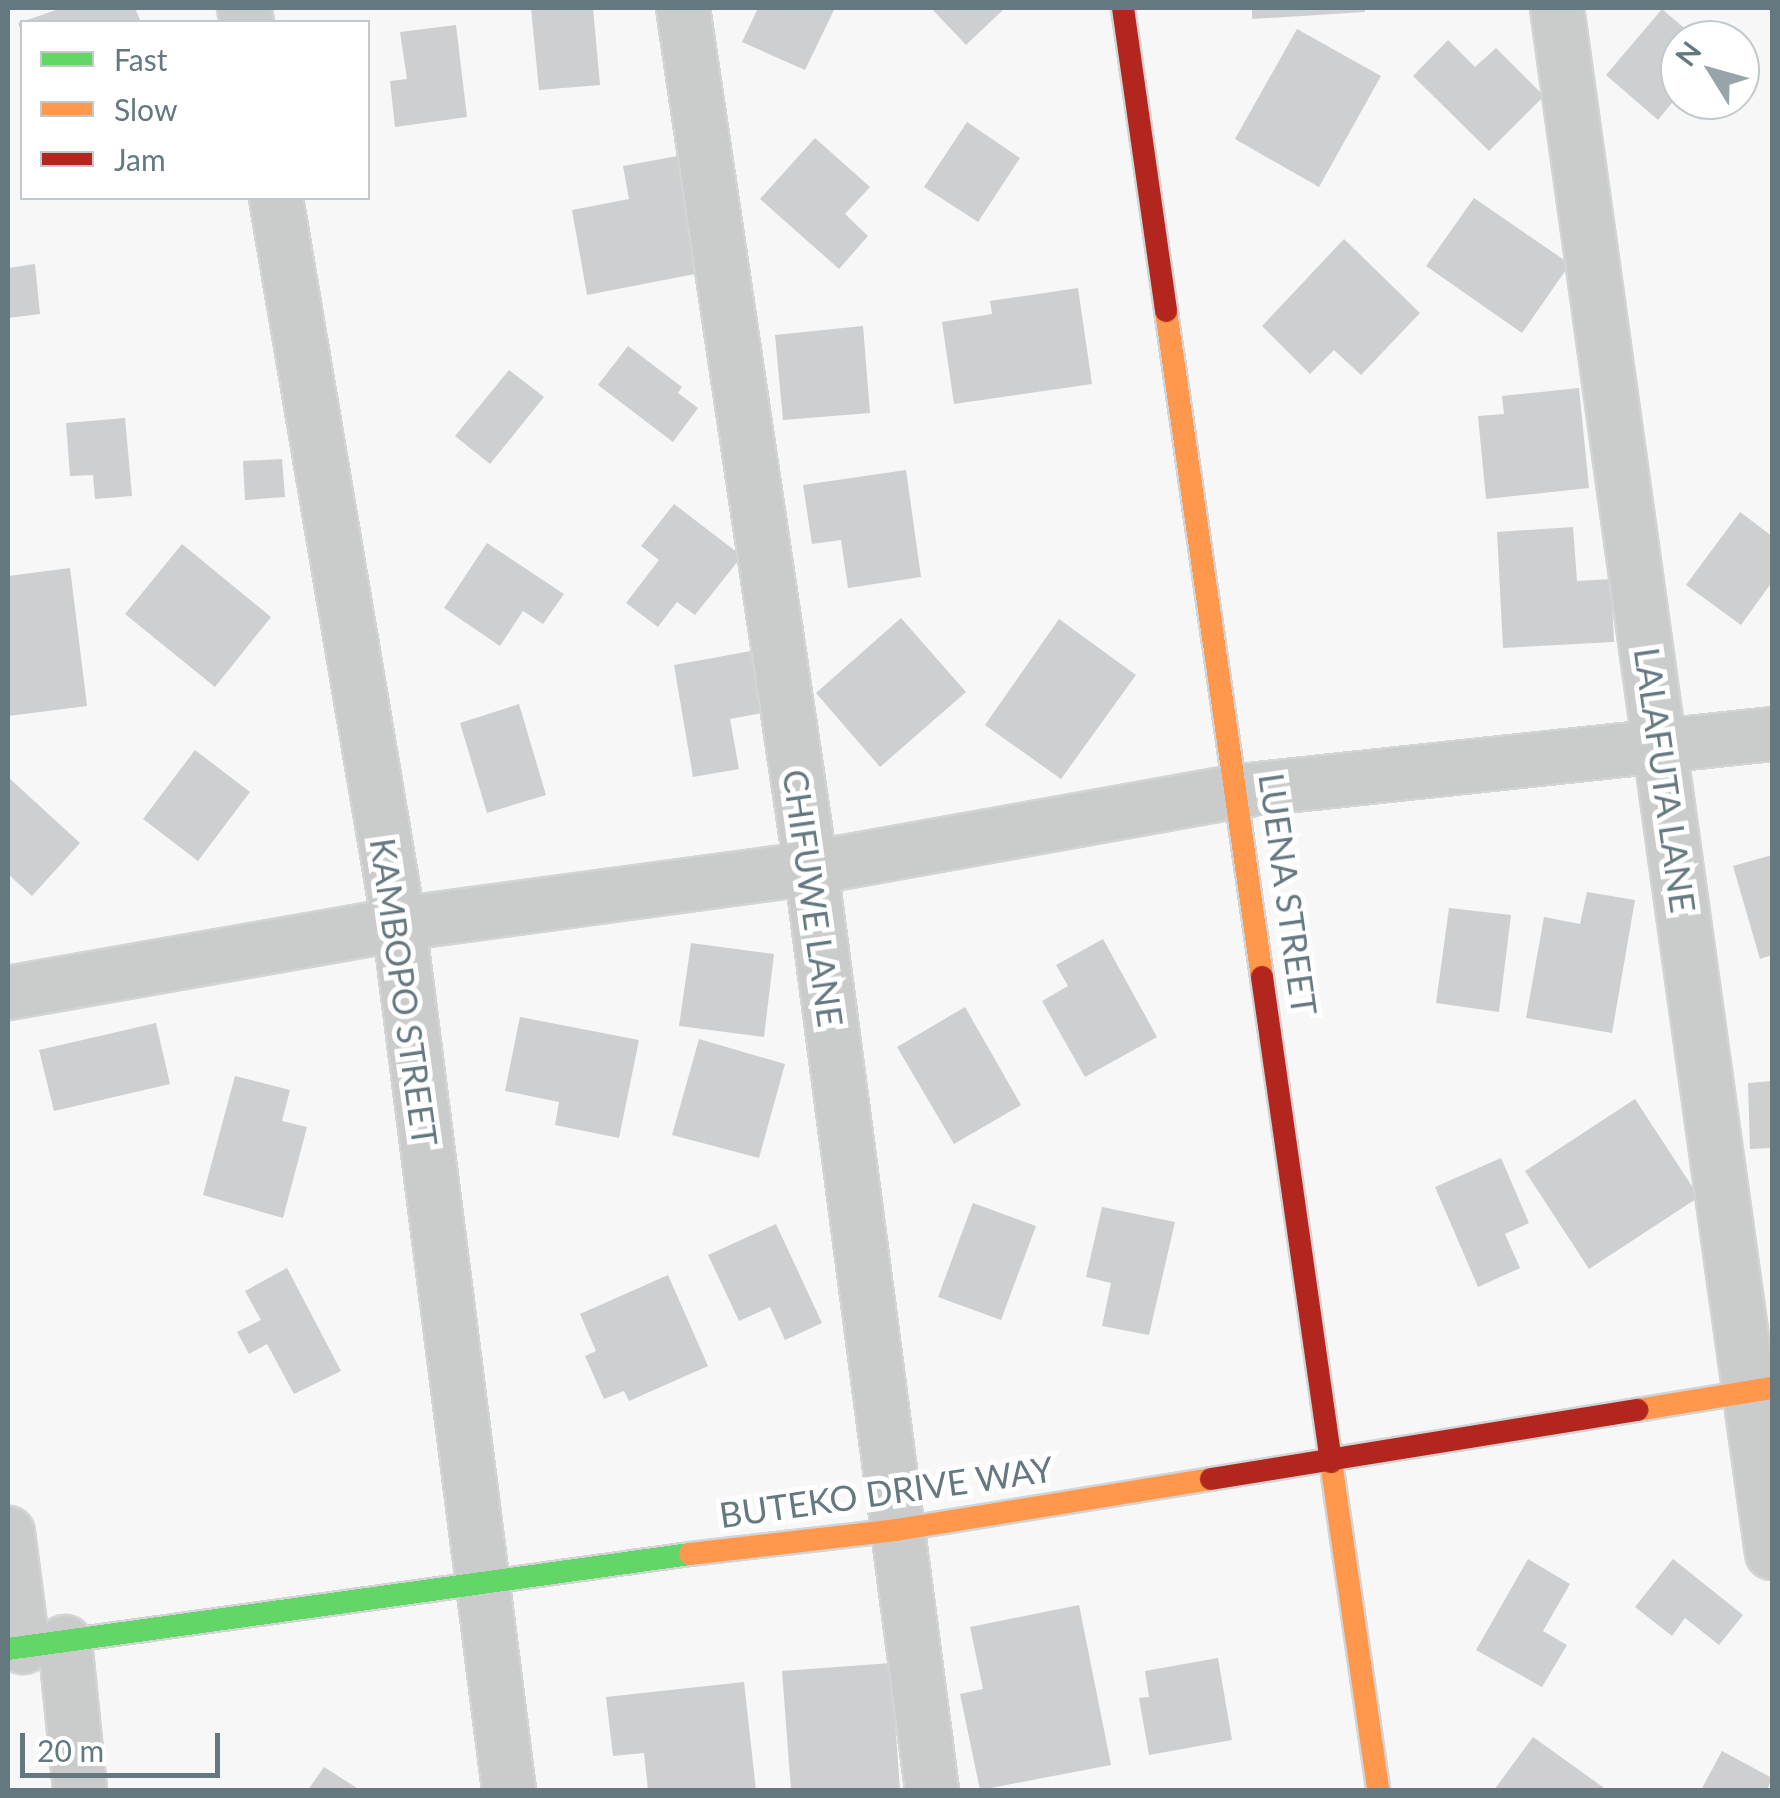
<!DOCTYPE html>
<html>
<head>
<meta charset="utf-8">
<style>
  body { margin:0 }
  #map { position:relative; width:1780px; height:1798px; overflow:hidden; background:#f7f7f7; font-family:Lato,sans-serif }
  div>[style] { position:absolute }
  .building>* { inset:0; background:#cdcfd0 }
  .roads { filter:drop-shadow(2px 0 #d3d4d5) drop-shadow(-2px 0 #d3d4d5) drop-shadow(0 2px #d3d4d5) drop-shadow(0 -2px #d3d4d5) }
  .street>* { height:52px; margin:-26px; padding:0 26px; transform-origin:26px; border-radius:26px; background:#cacccc }
  .fast>* { height:22px; margin:-11px; padding:0 11px; transform-origin:11px; border-radius:11px; background:#63d668 }
  .slow>* { height:22px; margin:-11px; padding:0 11px; transform-origin:11px; border-radius:11px; background:#ff974d }
  .jam>* { height:22px; margin:-11px; padding:0 11px; transform-origin:11px; border-radius:11px; background:#b3261e }
  span { translate:-50% -50%; white-space:nowrap; text-align:center; line-height:1.15; -webkit-text-stroke:10px #fff; paint-order:stroke }
  .street-label { font-size:35px; color:#647880 }
  .frame { position:absolute; inset:0; border:10px solid #647880; pointer-events:none }
  .legend { position:absolute; left:20px; top:20px; width:350px; height:180px; box-sizing:border-box; background:#fff; border:2px solid #c1c9cc; margin:0; padding:12px 18px; list-style:none; font-size:30px; color:#647880 }
  .legend li { display:flex; align-items:center; gap:20px; height:50px }
  .legend b { width:50px; border:2px solid #c1c9cc }
  .north { position:absolute; left:1660px; top:20px; width:100px; height:100px; box-sizing:border-box; background:#fff; border:2px solid #c1c9cc; border-radius:50%; rotate:307deg; font-size:28px; font-weight:700; line-height:40px; text-align:center; color:#647880 }
  .north::after { content:''; display:block; margin:auto; width:35px; height:45px; background:#97a4aa; clip-path:polygon(50% 0,100% 100%,50% 72%,0 100%) }
  .scale { position:absolute; left:20px; top:1733px; width:200px; height:45px; box-sizing:border-box; border:5px solid #647880; border-top:0; padding-left:12px; font-size:30px; line-height:35px; white-space:nowrap; color:#647880; -webkit-text-stroke:8px #fff; paint-order:stroke }
</style>
</head>
<body>
<div id="map">
  <div class="building">
    <i style="clip-path:polygon(62px 8px,135px 8px,141px 22px,22px 22px,22px 34px,18px 23px)"></i>
    <i style="clip-path:polygon(531px 8px,593px 8px,600px 85px,539px 90px)"></i>
    <i style="clip-path:polygon(758px 8px,835px 8px,805px 70px,742px 42px)"></i>
    <i style="clip-path:polygon(931px 8px,1005px 8px,966px 45px)"></i>
    <i style="clip-path:polygon(1252px 8px,1364px 8px,1365px 12px,1252px 19px)"></i>
    <i style="clip-path:polygon(1662px 9px,1698px 40px,1680px 40px,1680px 93px,1658px 120px,1606px 75px)"></i>
    <i style="clip-path:polygon(456px 25px,467px 117px,395px 127px,390px 81px,407px 79px,400px 32px)"></i>
    <i style="clip-path:polygon(1297px 29px,1381px 76px,1319px 187px,1235px 139px)"></i>
    <i style="clip-path:polygon(1448px 40px,1475px 67px,1496px 48px,1544px 96px,1489px 151px,1413px 76px)"></i>
    <i style="clip-path:polygon(967px 122px,1020px 158px,978px 222px,924px 187px)"></i>
    <i style="clip-path:polygon(815px 138px,870px 187px,845px 214px,868px 236px,839px 269px,760px 199px)"></i>
    <i style="clip-path:polygon(683px 155px,705px 272px,587px 295px,572px 210px,629px 199px,623px 166px)"></i>
    <i style="clip-path:polygon(1474px 198px,1570px 264px,1522px 333px,1426px 266px)"></i>
    <i style="clip-path:polygon(1344px 239px,1420px 313px,1361px 375px,1334px 350px,1310px 374px,1262px 326px)"></i>
    <i style="clip-path:polygon(35px 264px,40px 314px,8px 318px,8px 268px)"></i>
    <i style="clip-path:polygon(1078px 288px,1092px 384px,954px 404px,942px 322px,992px 314px,990px 301px)"></i>
    <i style="clip-path:polygon(863px 326px,870px 413px,783px 420px,775px 335px)"></i>
    <i style="clip-path:polygon(628px 346px,682px 387px,678px 393px,698px 408px,673px 442px,598px 385px)"></i>
    <i style="clip-path:polygon(509px 370px,544px 397px,490px 464px,455px 436px)"></i>
    <i style="clip-path:polygon(1579px 388px,1589px 488px,1486px 499px,1478px 416px,1504px 414px,1502px 396px)"></i>
    <i style="clip-path:polygon(125px 418px,132px 496px,95px 499px,93px 475px,70px 476px,66px 423px)"></i>
    <i style="clip-path:polygon(282px 459px,285px 497px,245px 500px,243px 461px)"></i>
    <i style="clip-path:polygon(906px 470px,921px 577px,848px 588px,841px 540px,812px 544px,803px 485px)"></i>
    <i style="clip-path:polygon(674px 504px,742px 556px,695px 615px,677px 602px,658px 627px,626px 603px,659px 560px,641px 546px)"></i>
    <i style="clip-path:polygon(1740px 512px,1772px 536px,1772px 582px,1741px 625px,1686px 585px)"></i>
    <i style="clip-path:polygon(1573px 527px,1577px 581px,1611px 579px,1614px 642px,1503px 648px,1497px 532px)"></i>
    <i style="clip-path:polygon(487px 543px,564px 594px,543px 624px,523px 611px,500px 646px,444px 608px)"></i>
    <i style="clip-path:polygon(182px 544px,271px 617px,215px 687px,125px 614px)"></i>
    <i style="clip-path:polygon(70px 568px,87px 706px,8px 716px,8px 576px)"></i>
    <i style="clip-path:polygon(901px 618px,966px 692px,880px 767px,816px 693px)"></i>
    <i style="clip-path:polygon(1059px 619px,1136px 675px,1061px 779px,985px 725px)"></i>
    <i style="clip-path:polygon(751px 651px,762px 713px,730px 719px,739px 769px,693px 777px,674px 665px)"></i>
    <i style="clip-path:polygon(519px 704px,546px 795px,487px 813px,460px 723px)"></i>
    <i style="clip-path:polygon(195px 750px,250px 792px,198px 861px,143px 819px)"></i>
    <i style="clip-path:polygon(8px 777px,80px 843px,32px 896px,8px 874px)"></i>
    <i style="clip-path:polygon(1772px 855px,1772px 955px,1760px 959px,1733px 866px)"></i>
    <i style="clip-path:polygon(1587px 892px,1635px 900px,1612px 1033px,1526px 1018px,1544px 917px,1580px 924px)"></i>
    <i style="clip-path:polygon(1449px 908px,1511px 915px,1499px 1012px,1436px 1003px)"></i>
    <i style="clip-path:polygon(1103px 939px,1157px 1037px,1085px 1077px,1042px 1001px,1068px 986px,1056px 965px)"></i>
    <i style="clip-path:polygon(691px 943px,774px 954px,764px 1037px,679px 1026px)"></i>
    <i style="clip-path:polygon(965px 1007px,1021px 1105px,954px 1144px,897px 1047px)"></i>
    <i style="clip-path:polygon(520px 1017px,639px 1040px,619px 1138px,555px 1125px,559px 1102px,505px 1091px)"></i>
    <i style="clip-path:polygon(156px 1023px,170px 1084px,54px 1111px,39px 1050px)"></i>
    <i style="clip-path:polygon(699px 1039px,785px 1064px,759px 1158px,672px 1135px)"></i>
    <i style="clip-path:polygon(235px 1076px,290px 1090px,282px 1121px,307px 1127px,283px 1218px,203px 1195px)"></i>
    <i style="clip-path:polygon(1772px 1081px,1772px 1148px,1750px 1149px,1748px 1083px)"></i>
    <i style="clip-path:polygon(1635px 1099px,1699px 1197px,1589px 1269px,1525px 1171px)"></i>
    <i style="clip-path:polygon(1501px 1158px,1529px 1223px,1505px 1234px,1520px 1268px,1478px 1287px,1435px 1187px)"></i>
    <i style="clip-path:polygon(973px 1203px,1036px 1226px,1001px 1320px,938px 1297px)"></i>
    <i style="clip-path:polygon(1102px 1207px,1175px 1222px,1149px 1335px,1102px 1326px,1111px 1283px,1086px 1277px)"></i>
    <i style="clip-path:polygon(776px 1224px,822px 1323px,785px 1340px,770px 1307px,739px 1321px,708px 1255px)"></i>
    <i style="clip-path:polygon(287px 1268px,341px 1371px,294px 1394px,267px 1344px,249px 1354px,237px 1332px,261px 1320px,245px 1291px)"></i>
    <i style="clip-path:polygon(668px 1275px,708px 1366px,629px 1401px,624px 1391px,604px 1399px,585px 1356px,596px 1351px,580px 1314px)"></i>
    <i style="clip-path:polygon(1528px 1559px,1570px 1584px,1543px 1631px,1567px 1645px,1542px 1687px,1476px 1650px)"></i>
    <i style="clip-path:polygon(1673px 1559px,1743px 1615px,1719px 1645px,1685px 1618px,1672px 1636px,1635px 1607px)"></i>
    <i style="clip-path:polygon(1079px 1605px,1111px 1765px,980px 1790px,960px 1694px,983px 1689px,970px 1627px)"></i>
    <i style="clip-path:polygon(1218px 1658px,1232px 1740px,1149px 1755px,1139px 1698px,1149px 1697px,1145px 1671px)"></i>
    <i style="clip-path:polygon(891px 1663px,900px 1790px,791px 1790px,782px 1671px)"></i>
    <i style="clip-path:polygon(744px 1682px,756px 1790px,648px 1790px,644px 1753px,613px 1756px,606px 1697px)"></i>
    <i style="clip-path:polygon(1533px 1737px,1607px 1790px,1494px 1790px)"></i>
    <i style="clip-path:polygon(1722px 1751px,1772px 1778px,1767px 1790px,1701px 1790px)"></i>
    <i style="clip-path:polygon(324px 1767px,360px 1790px,308px 1790px)"></i>
  </div>
  <div class="roads">
    <div class="street">
      <i style="left:244px;top:8px;width:14px;rotate:78deg"></i>
      <i style="left:683px;top:8px;width:869px;rotate:81.53deg"></i>
      <i style="left:811px;top:868px;width:930px;rotate:82.52deg"></i>
      <i style="left:1557px;top:8px;width:1560px;rotate:82.08deg"></i>
      <i style="left:276px;top:198px;width:736px;rotate:80.38deg"></i>
      <i style="left:399px;top:924px;width:873px;rotate:82.76deg"></i>
      <i style="left:8px;top:993px;width:397px;rotate:-10deg"></i>
      <i style="left:399px;top:924px;width:416px;rotate:-7.7deg"></i>
      <i style="left:811px;top:868px;width:435px;rotate:-10.2deg"></i>
      <i style="left:1239px;top:791px;width:536px;rotate:-6.1deg"></i>
      <i style="left:8px;top:1533px;width:115px;rotate:82.5deg"></i>
      <i style="left:65px;top:1642px;width:149px;rotate:84.2deg"></i>
    </div>
    <div class="fast">
      <i style="left:8px;top:1649px;width:689px;rotate:-7.93deg"></i>
    </div>
    <div class="slow">
      <i style="left:1166px;top:311px;width:673px;rotate:81.8deg"></i>
      <i style="left:1637px;top:1410px;width:137px;rotate:-9.3deg"></i>
      <i style="left:1331px;top:1462px;width:331px;rotate:81.8deg"></i>
      <i style="left:690px;top:1554px;width:207px;rotate:-6.6deg"></i>
      <i style="left:896px;top:1530px;width:319px;rotate:-9.2deg"></i>
    </div>
    <div class="jam">
      <i style="left:1123px;top:8px;width:306px;rotate:81.9deg"></i>
      <i style="left:1262px;top:977px;width:490px;rotate:81.9deg"></i>
      <i style="left:1211px;top:1479px;width:432px;rotate:-9.2deg"></i>
    </div>
  </div>
  <div class="street-label">
    <span style="left:1666px;top:780px;rotate:82deg">LALAFUTA LANE</span>
    <span style="left:1289px;top:894px;rotate:82deg">LUENA STREET</span>
    <span style="left:814px;top:898px;rotate:82deg">CHIFUWE LANE</span>
    <span style="left:405px;top:992px;rotate:82deg">KAMBOPO STREET</span>
    <span style="left:886px;top:1491px;rotate:-8deg">BUTEKO DRIVE WAY</span>
  </div>
  <div class="frame"></div>
  <ul class="legend">
  <li><b style="height:12px;background:#63d668"></b>Fast</li>
  <li><b style="height:12px;background:#ff974d"></b>Slow</li>
  <li><b style="height:12px;background:#b3261e"></b>Jam</li>
  </ul>
  <div class="north">N</div>
  <div class="scale">20 m</div>
</div>
</body>
</html>
